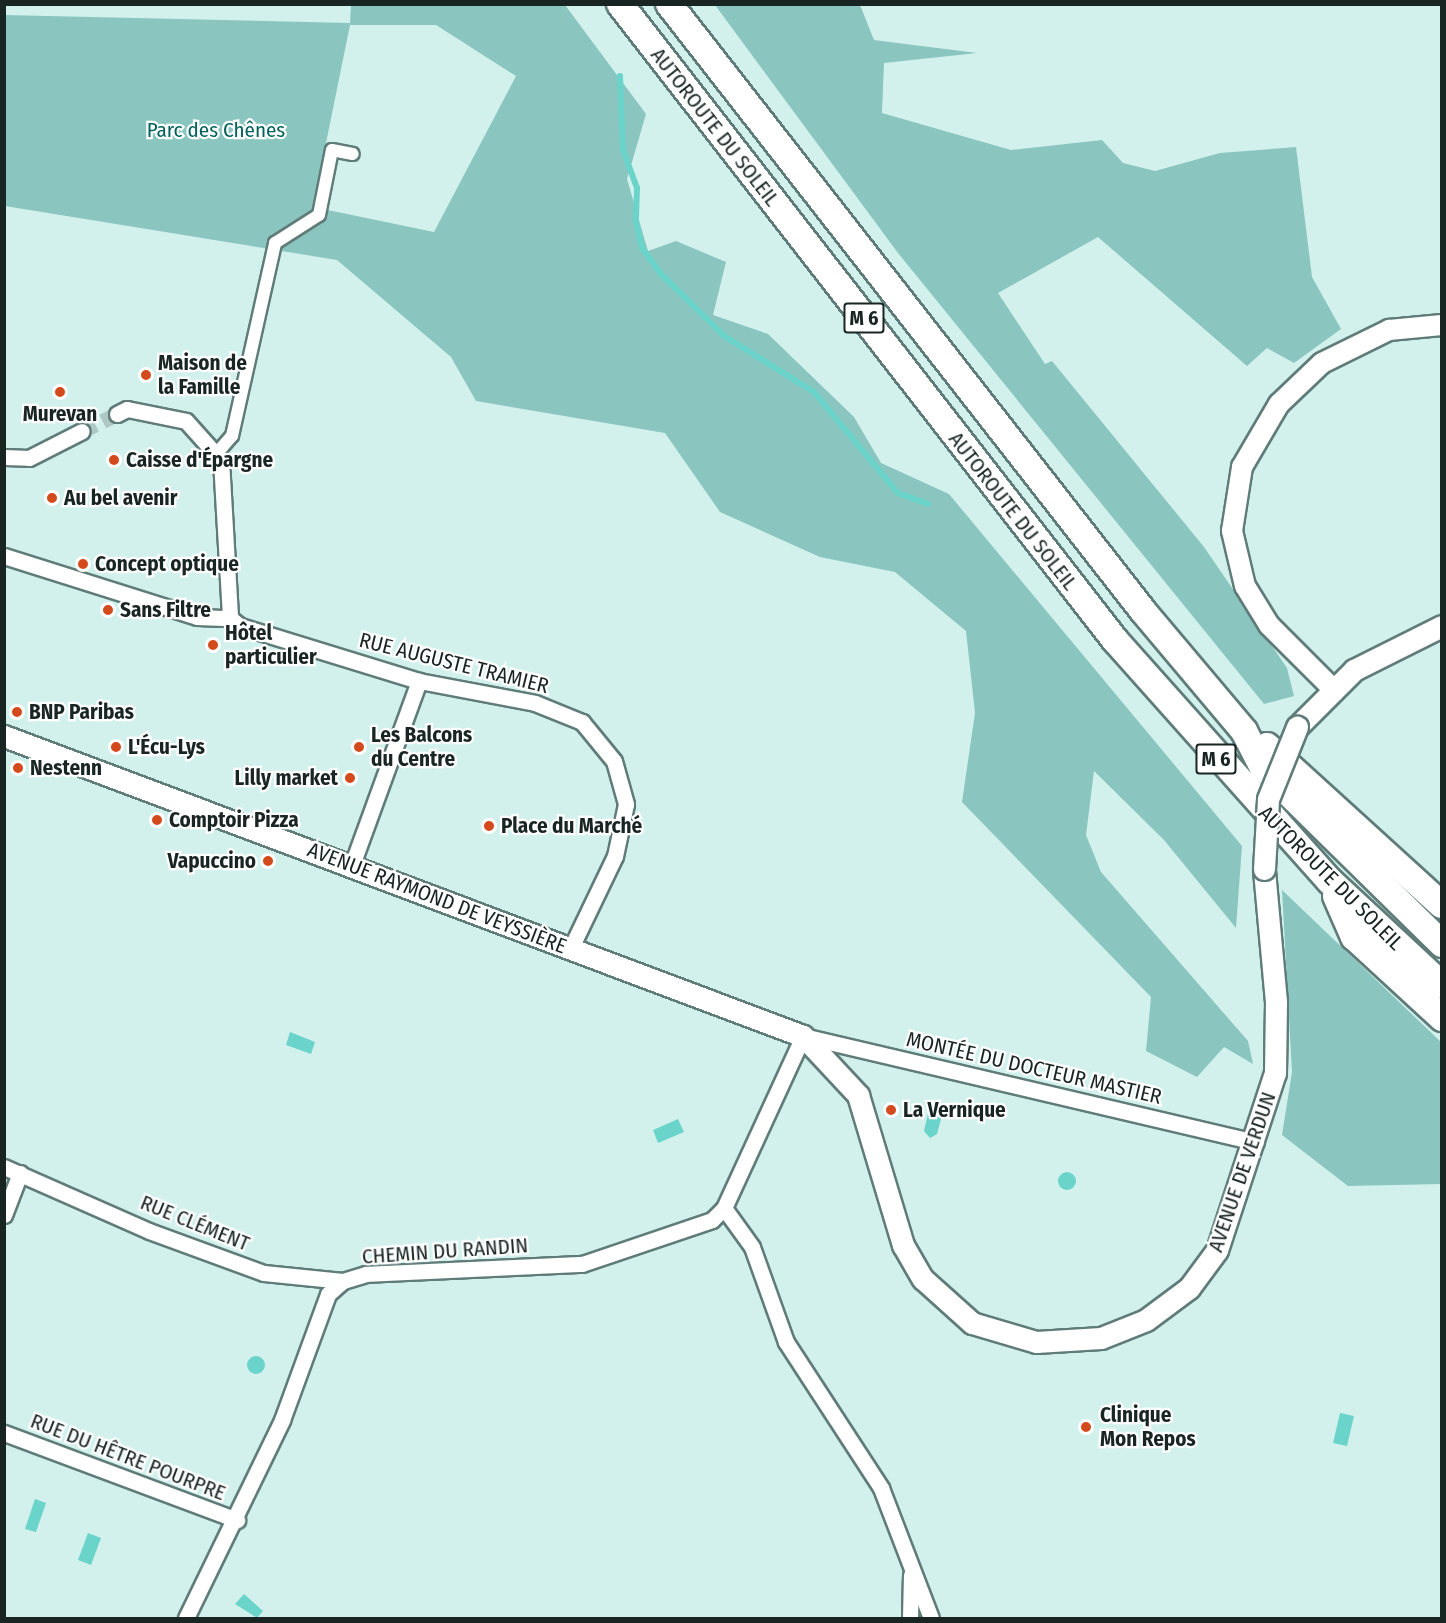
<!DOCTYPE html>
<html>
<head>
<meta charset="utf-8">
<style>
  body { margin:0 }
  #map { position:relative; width:1446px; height:1623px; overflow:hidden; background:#d2f1ed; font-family:"Fira Sans Condensed",sans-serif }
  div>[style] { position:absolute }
  .green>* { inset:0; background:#8bc5bf }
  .water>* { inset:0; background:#6bd4ca }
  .round { border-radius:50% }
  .stream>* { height:6px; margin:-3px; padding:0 3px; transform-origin:3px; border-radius:3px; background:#6bd4ca }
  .minor-tunnel>* { height:15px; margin-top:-7.5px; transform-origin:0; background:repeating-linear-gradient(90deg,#adc8c5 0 15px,transparent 0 23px) }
  .roads { filter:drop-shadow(2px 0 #607c79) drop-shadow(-2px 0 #607c79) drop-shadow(0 2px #607c79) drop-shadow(0 -2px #607c79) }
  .pedestrian>* { height:12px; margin:-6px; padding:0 6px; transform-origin:6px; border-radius:6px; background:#fff }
  .minor>* { height:15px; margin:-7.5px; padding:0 7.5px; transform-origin:7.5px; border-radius:7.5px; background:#fff }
  .tertiary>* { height:20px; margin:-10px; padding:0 10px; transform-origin:10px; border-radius:10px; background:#fff }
  .secondary>* { height:21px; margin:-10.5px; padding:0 10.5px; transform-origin:10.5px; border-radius:10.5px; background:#fff }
  .trunk>* { height:26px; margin:-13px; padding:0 13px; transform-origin:13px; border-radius:13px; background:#fff }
  .bridges { filter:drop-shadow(2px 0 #607c79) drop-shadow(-2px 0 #607c79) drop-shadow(0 2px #607c79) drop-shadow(0 -2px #607c79) }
  .secondary-bridge>* { height:21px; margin:-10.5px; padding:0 10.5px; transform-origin:10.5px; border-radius:10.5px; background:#fff }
  .dots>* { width:16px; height:16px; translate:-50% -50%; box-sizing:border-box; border:3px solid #fff; border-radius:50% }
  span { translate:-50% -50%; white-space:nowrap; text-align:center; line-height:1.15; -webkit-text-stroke:4.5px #fff; paint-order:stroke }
  .shield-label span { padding:2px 4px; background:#fff; border:2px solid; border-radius:4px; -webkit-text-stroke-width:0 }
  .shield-label { font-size:20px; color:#192523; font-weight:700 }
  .street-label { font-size:21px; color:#192523 }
  .park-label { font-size:21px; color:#02625c }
  .poi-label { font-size:21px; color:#192523; font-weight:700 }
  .left { translate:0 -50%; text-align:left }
  .right { translate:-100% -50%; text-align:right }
  .frame { position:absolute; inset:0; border:6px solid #192523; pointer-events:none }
</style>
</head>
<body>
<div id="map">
  <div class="green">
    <i style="clip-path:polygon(evenodd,351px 5px,565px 5px,646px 114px,627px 179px,648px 251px,676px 241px,726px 262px,713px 315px,768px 334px,854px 417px,881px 463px,949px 494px,1242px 846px,1236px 928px,1164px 840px,1094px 771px,1086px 835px,1101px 872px,1248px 1041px,1253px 1064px,1224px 1047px,1197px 1077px,1146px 1051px,1151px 997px,962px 802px,975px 713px,966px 631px,895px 572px,820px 557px,720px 512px,665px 433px,476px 401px,451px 357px,337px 260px,5px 206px,4px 15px,350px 23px,351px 5px,350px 25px,436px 25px,516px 76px,434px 232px,313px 207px,350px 25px)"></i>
    <i style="clip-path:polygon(715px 5px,860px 5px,874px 40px,977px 53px,884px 63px,882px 113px,1011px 150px,1102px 140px,1123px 163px,1155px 171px,1220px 153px,1296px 147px,1312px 277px,1341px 329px,1294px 363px,1267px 348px,1247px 366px,1098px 237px,998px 293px,1045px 364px,1052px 361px,1204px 547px,1287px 668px,1294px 696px,1264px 704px,898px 253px)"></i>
    <i style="clip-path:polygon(1282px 890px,1441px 1042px,1441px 1184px,1348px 1186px,1282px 1135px,1292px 1072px)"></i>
  </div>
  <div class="water">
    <i style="clip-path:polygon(290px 1032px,315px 1042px,311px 1054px,286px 1045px)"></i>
    <i style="clip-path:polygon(930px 1105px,944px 1108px,937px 1134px,930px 1138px,924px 1131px)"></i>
    <i style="clip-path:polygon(678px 1119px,684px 1132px,658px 1143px,653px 1130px)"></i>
    <i class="round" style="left:1058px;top:1172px;width:18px;height:18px"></i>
    <i class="round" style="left:247px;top:1356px;width:18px;height:18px"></i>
    <i style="clip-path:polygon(1340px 1413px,1354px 1416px,1347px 1446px,1333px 1443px)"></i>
    <i style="clip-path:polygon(35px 1499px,46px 1503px,36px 1532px,25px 1529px)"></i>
    <i style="clip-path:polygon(88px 1533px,101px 1538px,91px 1565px,78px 1560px)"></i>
    <i style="clip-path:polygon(244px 1594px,263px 1611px,257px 1618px,235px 1604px)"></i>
  </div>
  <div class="stream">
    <i style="left:620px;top:76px;width:74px;rotate:87.7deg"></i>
    <i style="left:623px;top:150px;width:40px;rotate:69.8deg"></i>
    <i style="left:637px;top:188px;width:34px;rotate:92deg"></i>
    <i style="left:636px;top:222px;width:27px;rotate:77deg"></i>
    <i style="left:642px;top:248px;width:32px;rotate:54deg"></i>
    <i style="left:661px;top:274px;width:88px;rotate:44.5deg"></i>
    <i style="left:724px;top:336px;width:106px;rotate:31.9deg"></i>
    <i style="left:814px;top:392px;width:131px;rotate:50.3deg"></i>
    <i style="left:898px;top:493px;width:32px;rotate:20deg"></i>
  </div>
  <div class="minor-tunnel">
    <i style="left:82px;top:431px;width:39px;rotate:-26deg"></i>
  </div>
  <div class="roads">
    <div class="pedestrian">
      <i style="left:217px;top:453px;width:23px;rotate:-49deg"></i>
      <i style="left:232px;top:436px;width:198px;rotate:-77.4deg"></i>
      <i style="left:275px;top:243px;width:52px;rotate:-32.5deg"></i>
      <i style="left:319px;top:215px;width:66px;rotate:-78.7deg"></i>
      <i style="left:332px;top:150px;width:21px;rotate:11deg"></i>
    </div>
    <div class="minor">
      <i style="left:117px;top:414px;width:11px;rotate:-27deg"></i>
      <i style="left:127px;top:409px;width:60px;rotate:11.5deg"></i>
      <i style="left:186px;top:421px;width:52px;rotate:48.1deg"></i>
      <i style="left:221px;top:460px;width:158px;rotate:86.7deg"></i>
      <i style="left:4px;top:457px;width:25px;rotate:2deg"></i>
      <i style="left:29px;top:458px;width:59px;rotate:-27deg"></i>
      <i style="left:4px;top:556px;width:202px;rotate:17.5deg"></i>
      <i style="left:197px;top:617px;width:33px;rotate:2deg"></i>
      <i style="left:230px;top:618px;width:13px;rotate:39deg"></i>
      <i style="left:240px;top:626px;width:187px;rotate:17.1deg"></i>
      <i style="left:419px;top:681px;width:118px;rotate:10.7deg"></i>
      <i style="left:535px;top:703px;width:51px;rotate:22deg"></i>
      <i style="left:582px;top:722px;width:50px;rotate:50.6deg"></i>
      <i style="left:614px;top:761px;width:45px;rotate:74.4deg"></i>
      <i style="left:626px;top:804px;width:53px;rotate:101.9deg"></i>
      <i style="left:615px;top:856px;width:104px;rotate:115.6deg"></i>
      <i style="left:352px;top:865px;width:196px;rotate:-70deg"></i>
      <i style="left:4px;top:1167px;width:158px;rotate:23.8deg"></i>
      <i style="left:149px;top:1231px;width:122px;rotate:20.1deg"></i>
      <i style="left:264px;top:1273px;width:79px;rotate:5.8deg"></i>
      <i style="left:724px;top:1208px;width:48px;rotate:54.3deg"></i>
      <i style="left:752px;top:1247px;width:101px;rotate:70.3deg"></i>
      <i style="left:786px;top:1342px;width:174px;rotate:56.9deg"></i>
      <i style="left:881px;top:1488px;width:139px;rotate:69deg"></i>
      <i style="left:4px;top:1215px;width:45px;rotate:-69.1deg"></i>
      <i style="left:4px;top:1433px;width:249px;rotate:20.5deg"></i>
      <i style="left:186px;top:1618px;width:220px;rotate:-64.1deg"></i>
      <i style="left:282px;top:1420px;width:134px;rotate:-69.9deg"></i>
      <i style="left:328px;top:1294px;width:20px;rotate:-41deg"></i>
      <i style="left:343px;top:1281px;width:24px;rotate:-17deg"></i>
      <i style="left:366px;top:1274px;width:216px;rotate:-2.7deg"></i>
      <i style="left:582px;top:1264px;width:137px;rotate:-18.7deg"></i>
      <i style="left:712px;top:1220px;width:17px;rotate:-45deg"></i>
      <i style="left:724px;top:1208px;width:189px;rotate:-65.3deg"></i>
      <i style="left:803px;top:1036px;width:465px;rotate:13.2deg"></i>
      <i style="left:910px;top:1618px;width:43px;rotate:-88.7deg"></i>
    </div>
    <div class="tertiary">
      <i style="left:1332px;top:688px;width:89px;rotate:-135deg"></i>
      <i style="left:1269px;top:625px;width:46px;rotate:-121.6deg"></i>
      <i style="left:1245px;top:586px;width:57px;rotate:-103.3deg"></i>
      <i style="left:1232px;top:531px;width:65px;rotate:-81.1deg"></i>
      <i style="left:1242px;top:467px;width:73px;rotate:-59.6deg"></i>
      <i style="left:1279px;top:404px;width:59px;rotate:-43.6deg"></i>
      <i style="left:1322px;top:363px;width:75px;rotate:-26.2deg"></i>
      <i style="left:1389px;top:330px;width:53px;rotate:-5.4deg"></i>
    </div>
    <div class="secondary">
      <i style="left:1297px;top:727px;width:81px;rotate:-45deg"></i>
      <i style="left:1354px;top:670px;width:98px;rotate:-26.6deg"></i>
      <i style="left:4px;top:736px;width:853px;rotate:20.58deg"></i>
      <i style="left:803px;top:1036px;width:81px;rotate:47deg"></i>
      <i style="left:858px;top:1095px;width:157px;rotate:73.3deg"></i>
      <i style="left:903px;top:1245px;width:39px;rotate:60deg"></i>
      <i style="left:923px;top:1279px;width:66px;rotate:41.9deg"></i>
      <i style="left:972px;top:1323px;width:67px;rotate:16.5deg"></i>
      <i style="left:1036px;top:1342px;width:65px;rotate:-3.5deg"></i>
      <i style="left:1101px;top:1338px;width:48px;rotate:-21.8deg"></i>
      <i style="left:1146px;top:1320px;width:54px;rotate:-36.7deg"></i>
      <i style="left:1189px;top:1288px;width:47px;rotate:-53.6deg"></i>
      <i style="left:1217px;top:1250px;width:186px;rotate:-71.9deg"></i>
      <i style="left:1275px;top:1073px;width:71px;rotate:-89.2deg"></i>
      <i style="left:1276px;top:1002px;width:134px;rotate:-95.2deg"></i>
    </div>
    <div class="trunk">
      <i style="left:620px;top:4px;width:806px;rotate:52.11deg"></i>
      <i style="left:1115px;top:640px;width:323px;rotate:48.3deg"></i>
      <i style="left:1330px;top:881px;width:153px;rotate:42.9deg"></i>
      <i style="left:669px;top:4px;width:770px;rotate:52.01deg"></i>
      <i style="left:1143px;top:611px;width:157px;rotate:49.9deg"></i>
      <i style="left:1244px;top:731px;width:42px;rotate:62.8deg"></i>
      <i style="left:1263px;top:768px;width:251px;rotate:44.5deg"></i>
      <i style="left:1267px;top:746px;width:236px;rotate:42.3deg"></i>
      <i style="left:1336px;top:896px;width:45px;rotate:66.3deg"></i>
      <i style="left:1354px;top:937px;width:120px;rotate:42.6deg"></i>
    </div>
  </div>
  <div class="bridges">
    <div class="secondary-bridge">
      <i style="left:1264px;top:869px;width:70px;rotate:-86.7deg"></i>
      <i style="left:1268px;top:799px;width:78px;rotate:-68.1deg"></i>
    </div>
  </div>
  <div class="dots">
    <i style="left:146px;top:375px;background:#d34b1c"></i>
    <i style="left:60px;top:392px;background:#d34b1c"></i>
    <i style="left:114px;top:460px;background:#d34b1c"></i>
    <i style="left:52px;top:498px;background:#d34b1c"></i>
    <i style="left:83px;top:564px;background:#d34b1c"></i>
    <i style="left:108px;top:610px;background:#d34b1c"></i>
    <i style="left:213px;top:645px;background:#d34b1c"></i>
    <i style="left:17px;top:712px;background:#d34b1c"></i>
    <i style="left:116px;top:747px;background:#d34b1c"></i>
    <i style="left:359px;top:747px;background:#d34b1c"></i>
    <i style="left:18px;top:768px;background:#d34b1c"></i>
    <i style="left:350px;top:778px;background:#d34b1c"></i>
    <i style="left:157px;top:820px;background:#d34b1c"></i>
    <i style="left:489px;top:826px;background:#d34b1c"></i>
    <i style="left:268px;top:861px;background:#d34b1c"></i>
    <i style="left:891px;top:1110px;background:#d34b1c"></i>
    <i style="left:1086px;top:1427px;background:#d34b1c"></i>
  </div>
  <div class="shield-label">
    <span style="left:864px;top:318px">M 6</span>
    <span style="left:1216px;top:759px">M 6</span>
  </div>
  <div class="street-label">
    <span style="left:715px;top:127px;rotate:52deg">AUTOROUTE DU SOLEIL</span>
    <span style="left:1013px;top:511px;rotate:52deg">AUTOROUTE DU SOLEIL</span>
    <span style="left:454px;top:663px;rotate:14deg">RUE AUGUSTE TRAMIER</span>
    <span style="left:1331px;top:878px;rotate:45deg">AUTOROUTE DU SOLEIL</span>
    <span style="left:437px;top:898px;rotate:21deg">AVENUE RAYMOND DE VEYSSIÈRE</span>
    <span style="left:1034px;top:1068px;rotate:13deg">MONTÉE DU DOCTEUR MASTIER</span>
    <span style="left:1242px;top:1172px;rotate:-71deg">AVENUE DE VERDUN</span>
    <span style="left:195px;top:1223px;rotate:22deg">RUE CLÉMENT</span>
    <span style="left:445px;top:1251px;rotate:-4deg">CHEMIN DU RANDIN</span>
    <span style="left:128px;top:1457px;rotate:21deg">RUE DU HÊTRE POURPRE</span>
  </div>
  <div class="park-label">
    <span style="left:216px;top:130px">Parc des Chênes</span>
  </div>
  <div class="poi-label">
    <span class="left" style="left:158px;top:375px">Maison de<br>la Famille</span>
    <span style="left:60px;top:414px">Murevan</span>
    <span class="left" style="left:126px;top:460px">Caisse d'Épargne</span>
    <span class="left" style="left:64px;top:498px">Au bel avenir</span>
    <span class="left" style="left:95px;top:564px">Concept optique</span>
    <span class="left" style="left:120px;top:610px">Sans Filtre</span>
    <span class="left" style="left:225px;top:645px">Hôtel<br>particulier</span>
    <span class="left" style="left:29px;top:712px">BNP Paribas</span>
    <span class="left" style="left:371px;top:747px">Les Balcons<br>du Centre</span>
    <span class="left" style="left:128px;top:747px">L'Écu-Lys</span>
    <span class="left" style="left:30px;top:768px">Nestenn</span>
    <span class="right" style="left:338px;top:778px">Lilly market</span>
    <span class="left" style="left:169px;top:820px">Comptoir Pizza</span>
    <span class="left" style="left:501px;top:826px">Place du Marché</span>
    <span class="right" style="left:256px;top:861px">Vapuccino</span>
    <span class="left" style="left:903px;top:1110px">La Vernique</span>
    <span class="left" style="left:1100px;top:1427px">Clinique<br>Mon Repos</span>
  </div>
  <div class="frame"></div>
</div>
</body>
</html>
